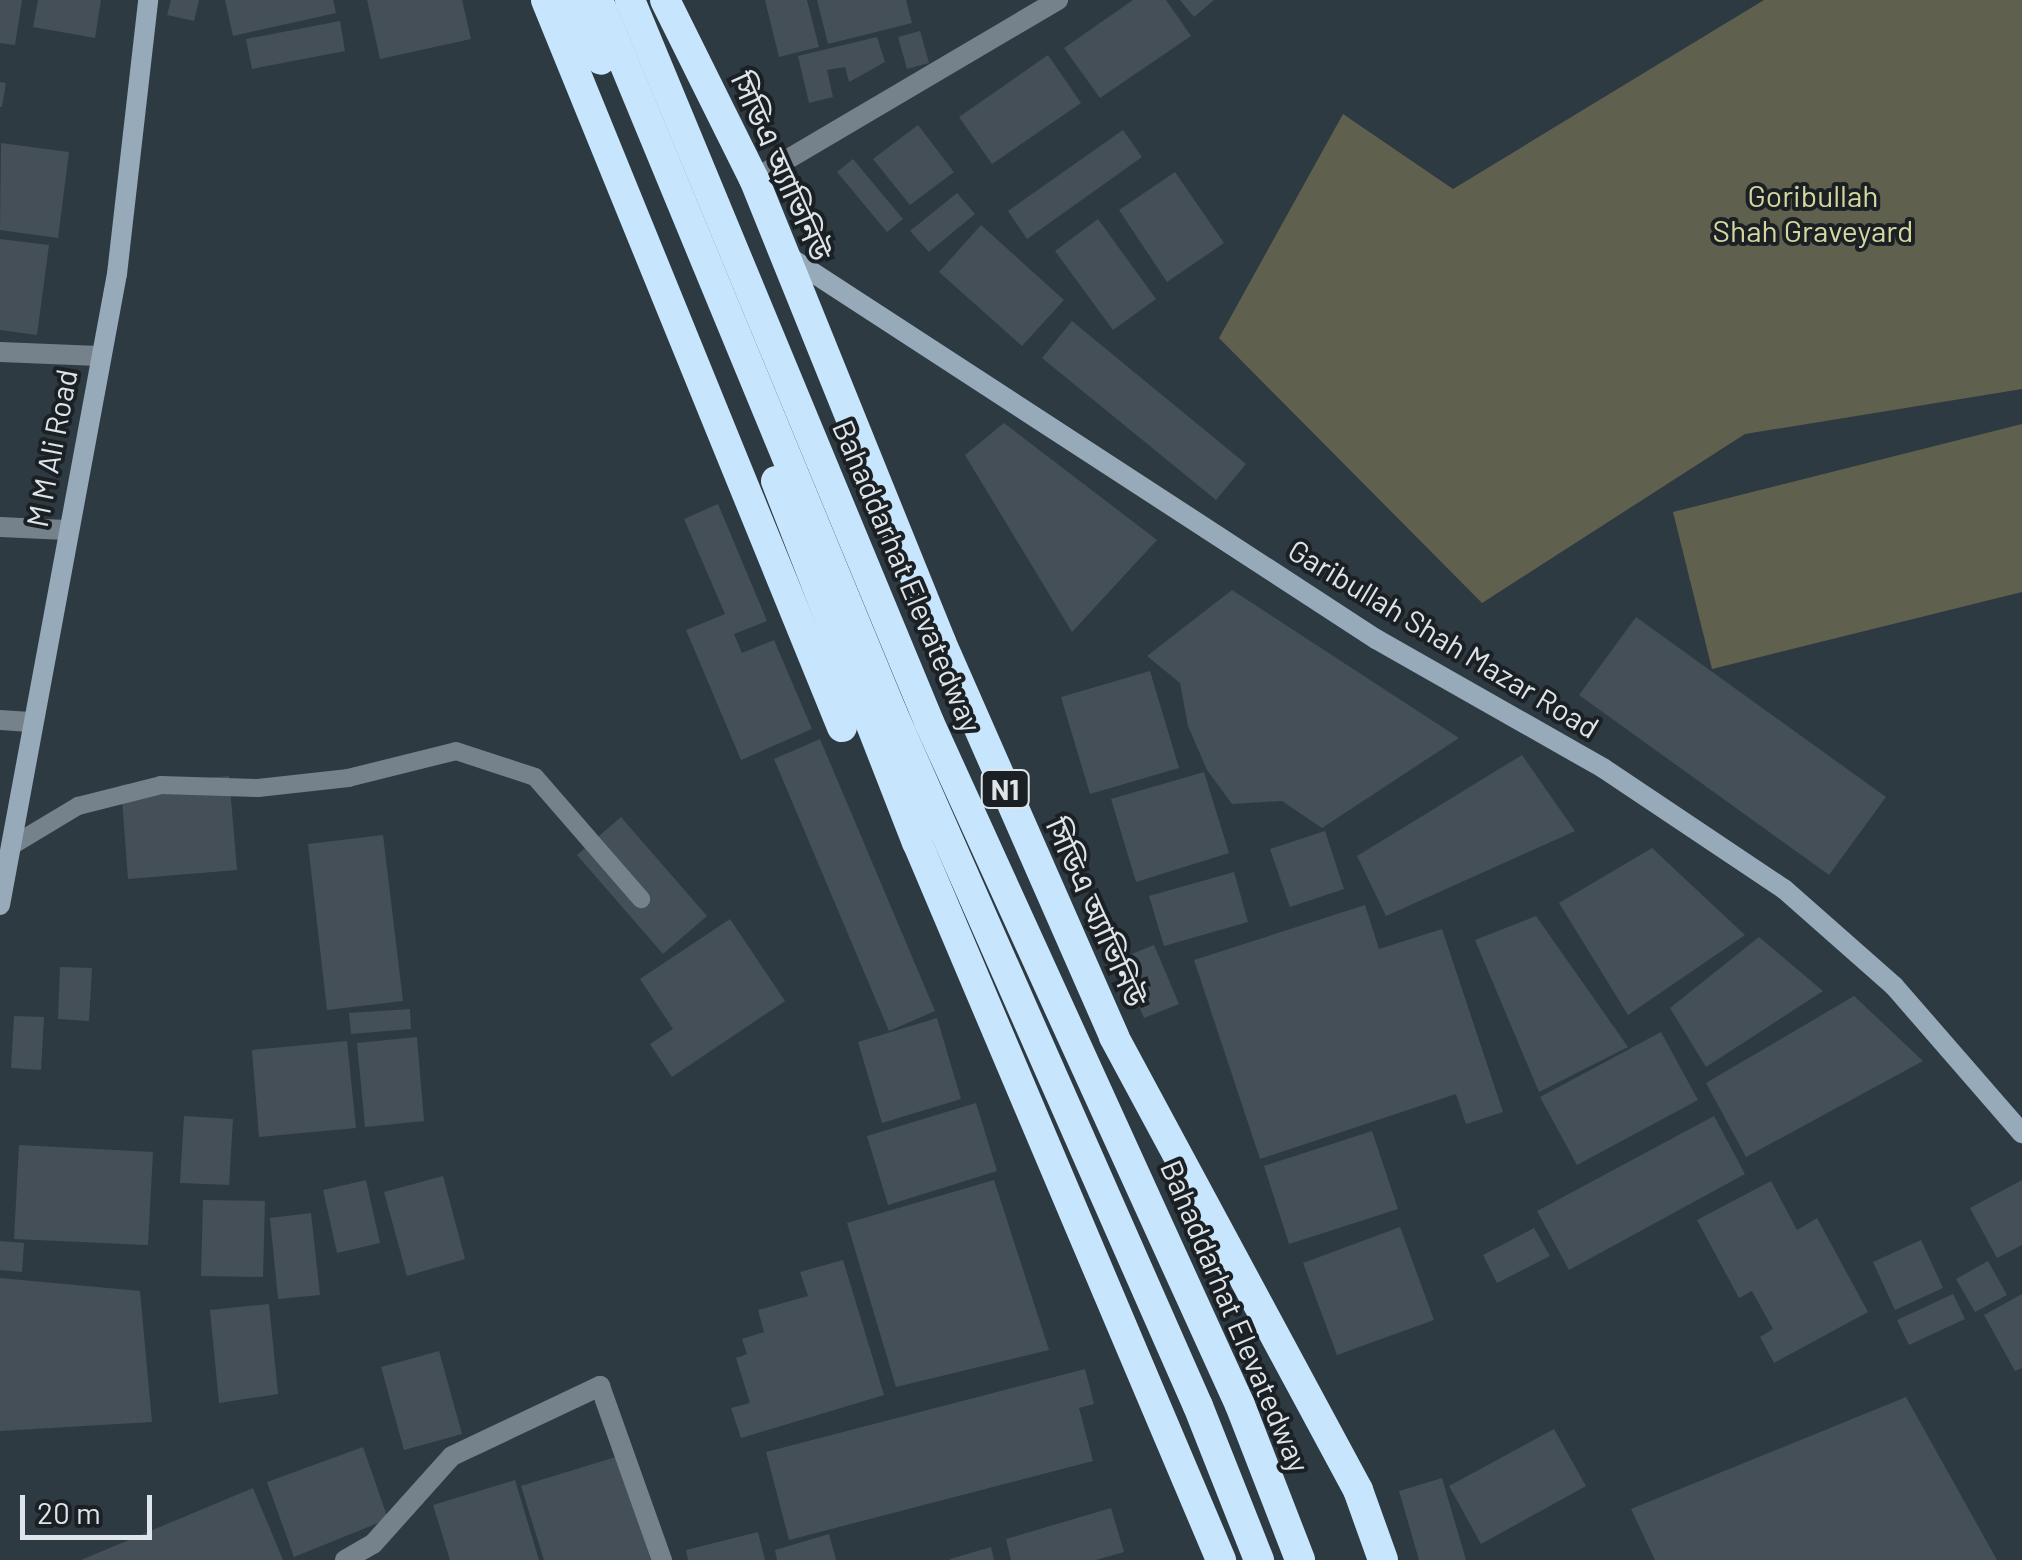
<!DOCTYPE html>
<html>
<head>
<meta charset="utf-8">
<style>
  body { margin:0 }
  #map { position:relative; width:2022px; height:1560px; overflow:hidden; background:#2e3a42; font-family:Barlow,"Noto Sans Bengali",sans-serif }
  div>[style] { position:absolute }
  .green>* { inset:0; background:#5f604e }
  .building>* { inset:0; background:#444f58 }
  .lane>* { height:18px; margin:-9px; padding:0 9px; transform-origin:9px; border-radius:9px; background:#75818b }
  .street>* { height:20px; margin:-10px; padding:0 10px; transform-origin:10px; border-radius:10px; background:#75818b }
  .secondary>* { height:20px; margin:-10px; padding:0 10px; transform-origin:10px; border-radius:10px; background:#96aab9 }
  .highway>* { height:30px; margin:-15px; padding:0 15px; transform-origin:15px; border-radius:15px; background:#c7e6fd }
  span { translate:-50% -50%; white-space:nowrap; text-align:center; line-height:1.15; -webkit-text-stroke:8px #1b2024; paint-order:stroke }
  .shield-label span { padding:2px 8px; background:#1b2024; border:2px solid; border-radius:8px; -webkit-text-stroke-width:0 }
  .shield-label { font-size:28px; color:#dee5ea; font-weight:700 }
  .street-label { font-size:30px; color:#dee5ea }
  .park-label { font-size:30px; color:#d5d79e }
  .scale { position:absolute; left:20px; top:1495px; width:132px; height:45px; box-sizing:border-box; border:5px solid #dee5ea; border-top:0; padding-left:12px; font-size:30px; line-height:35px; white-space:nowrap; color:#dee5ea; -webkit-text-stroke:8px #1b2024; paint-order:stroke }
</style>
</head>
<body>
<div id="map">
  <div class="green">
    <i style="clip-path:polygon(1764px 0,2022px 0,2022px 389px,1745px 434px,1482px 603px,1219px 338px,1343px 114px,1453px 189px)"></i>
    <i style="clip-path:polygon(2022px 424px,2022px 592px,1712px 669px,1673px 512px)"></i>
  </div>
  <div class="building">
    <i style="clip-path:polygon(0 0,22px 0,15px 45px,0 43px)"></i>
    <i style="clip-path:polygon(38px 0,101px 0,95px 38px,33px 27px)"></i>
    <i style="clip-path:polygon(171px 0,199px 0,194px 21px,167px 15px)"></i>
    <i style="clip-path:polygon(225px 0,333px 0,336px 13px,233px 36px)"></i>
    <i style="clip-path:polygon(367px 0,462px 0,471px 39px,380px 59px)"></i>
    <i style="clip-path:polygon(765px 0,807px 0,819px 47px,779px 57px)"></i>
    <i style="clip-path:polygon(817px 0,906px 0,912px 23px,828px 44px)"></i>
    <i style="clip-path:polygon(1133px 0,1166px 0,1191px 36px,1100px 98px,1064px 48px)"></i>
    <i style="clip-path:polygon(1180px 0,1214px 0,1194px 17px)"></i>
    <i style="clip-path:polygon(340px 21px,345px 51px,252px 69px,246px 39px)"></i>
    <i style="clip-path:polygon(920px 31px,929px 63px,907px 69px,898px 37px)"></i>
    <i style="clip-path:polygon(877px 37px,885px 62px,849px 82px,845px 67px,827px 70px,833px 97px,809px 103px,798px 56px)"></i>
    <i style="clip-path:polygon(1048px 55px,1081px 103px,992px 164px,959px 117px)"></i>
    <i style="clip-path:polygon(0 82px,6px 83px,2px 107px,0 107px)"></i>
    <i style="clip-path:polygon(918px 125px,954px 172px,910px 205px,873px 159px)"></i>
    <i style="clip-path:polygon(1123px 130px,1142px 157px,1027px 239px,1008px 211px)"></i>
    <i style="clip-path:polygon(1px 143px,69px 152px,58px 238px,0 230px)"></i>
    <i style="clip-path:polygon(853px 159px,903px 219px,887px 232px,837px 172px)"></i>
    <i style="clip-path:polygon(1175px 172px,1224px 243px,1167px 282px,1119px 210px)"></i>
    <i style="clip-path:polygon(957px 193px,975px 214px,929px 252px,910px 231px)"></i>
    <i style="clip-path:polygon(1098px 219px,1156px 299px,1113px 330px,1055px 251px)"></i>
    <i style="clip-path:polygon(981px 225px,1064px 300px,1022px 346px,939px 272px)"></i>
    <i style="clip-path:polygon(0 239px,49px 245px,37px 335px,0 330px)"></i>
    <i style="clip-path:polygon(1072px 321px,1246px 464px,1216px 500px,1042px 358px)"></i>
    <i style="clip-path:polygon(1004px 423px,1157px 540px,1072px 632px,965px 455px)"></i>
    <i style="clip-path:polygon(718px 504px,767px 621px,734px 634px,742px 653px,774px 640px,812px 729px,741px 760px,686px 630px,725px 614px,684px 519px)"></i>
    <i style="clip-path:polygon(1232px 590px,1459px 738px,1322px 828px,1282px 801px,1232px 804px,1207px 770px,1188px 726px,1180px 683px,1147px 656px)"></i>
    <i style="clip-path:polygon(1636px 617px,1886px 797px,1829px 875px,1579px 695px)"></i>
    <i style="clip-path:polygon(1150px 671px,1179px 768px,1090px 794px,1061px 697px)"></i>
    <i style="clip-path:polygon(820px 739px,935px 1011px,889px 1031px,774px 759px)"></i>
    <i style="clip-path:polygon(1522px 755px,1575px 831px,1386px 916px,1357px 856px)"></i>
    <i style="clip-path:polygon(1204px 772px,1229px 853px,1136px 882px,1111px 799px)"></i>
    <i style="clip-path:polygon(229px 776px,237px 870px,128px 879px,121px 785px)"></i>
    <i style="clip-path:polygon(621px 817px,707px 916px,663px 954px,577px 855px)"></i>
    <i style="clip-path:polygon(1325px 831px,1344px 889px,1290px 907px,1270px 849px)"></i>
    <i style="clip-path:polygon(383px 835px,403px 1001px,327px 1010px,308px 844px)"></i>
    <i style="clip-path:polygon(1652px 848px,1745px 935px,1628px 1015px,1559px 903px)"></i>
    <i style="clip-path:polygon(1234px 872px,1248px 922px,1164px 946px,1149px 896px)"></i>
    <i style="clip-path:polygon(1365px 905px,1379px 949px,1442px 929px,1503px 1112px,1466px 1124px,1456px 1094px,1260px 1159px,1194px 960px)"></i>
    <i style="clip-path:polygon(1536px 916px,1628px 1047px,1539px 1092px,1475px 940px)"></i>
    <i style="clip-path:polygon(730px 919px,785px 1001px,672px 1077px,650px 1044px,673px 1029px,640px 979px)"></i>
    <i style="clip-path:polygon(1759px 937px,1823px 991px,1706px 1067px,1670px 1008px)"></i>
    <i style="clip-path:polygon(1154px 945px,1179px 1004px,1144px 1018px,1119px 959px)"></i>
    <i style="clip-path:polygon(60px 967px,92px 968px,89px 1021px,58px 1019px)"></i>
    <i style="clip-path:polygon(1854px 996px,1923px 1061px,1746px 1157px,1706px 1083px)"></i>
    <i style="clip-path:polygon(410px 1009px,411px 1029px,351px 1034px,349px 1013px)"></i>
    <i style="clip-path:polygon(14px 1016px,44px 1017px,41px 1070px,11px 1068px)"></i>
    <i style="clip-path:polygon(937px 1018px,961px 1099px,882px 1123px,858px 1042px)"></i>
    <i style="clip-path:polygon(1661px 1032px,1698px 1100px,1577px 1165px,1540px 1097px)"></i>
    <i style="clip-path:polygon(417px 1037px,424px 1121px,365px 1127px,357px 1043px)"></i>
    <i style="clip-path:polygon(347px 1041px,356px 1128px,259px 1137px,252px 1050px)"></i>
    <i style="clip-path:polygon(976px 1103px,997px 1171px,888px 1205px,867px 1136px)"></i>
    <i style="clip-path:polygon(184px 1116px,233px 1119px,229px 1185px,180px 1183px)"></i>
    <i style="clip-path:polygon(1714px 1116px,1745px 1174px,1569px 1270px,1537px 1211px)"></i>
    <i style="clip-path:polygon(1372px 1131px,1398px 1209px,1289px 1244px,1264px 1166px)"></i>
    <i style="clip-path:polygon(19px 1145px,153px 1152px,148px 1245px,14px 1239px)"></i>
    <i style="clip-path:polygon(443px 1176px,465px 1259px,407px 1276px,384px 1192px)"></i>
    <i style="clip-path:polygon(366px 1180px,380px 1243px,337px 1253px,323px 1190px)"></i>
    <i style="clip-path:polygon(994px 1180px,1049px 1350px,896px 1387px,847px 1223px)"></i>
    <i style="clip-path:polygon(2022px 1180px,2022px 1245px,1997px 1258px,1970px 1208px)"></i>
    <i style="clip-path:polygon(1771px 1181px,1797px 1230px,1817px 1218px,1868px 1312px,1774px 1363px,1760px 1337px,1773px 1329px,1752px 1291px,1739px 1298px,1697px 1220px)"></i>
    <i style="clip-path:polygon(203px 1200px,265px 1201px,263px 1277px,201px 1276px)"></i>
    <i style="clip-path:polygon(311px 1213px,320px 1295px,278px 1299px,270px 1218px)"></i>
    <i style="clip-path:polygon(1400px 1227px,1434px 1320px,1337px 1355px,1303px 1263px)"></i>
    <i style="clip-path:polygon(1534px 1228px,1550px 1256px,1497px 1283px,1483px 1255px)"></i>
    <i style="clip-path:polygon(1921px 1240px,1943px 1288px,1895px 1310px,1873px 1262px)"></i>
    <i style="clip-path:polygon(0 1241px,24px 1243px,22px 1272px,0 1270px)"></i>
    <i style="clip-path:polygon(843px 1260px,884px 1395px,741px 1438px,731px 1408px,750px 1403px,736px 1358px,747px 1354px,742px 1339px,764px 1332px,758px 1310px,808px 1296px,800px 1272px)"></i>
    <i style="clip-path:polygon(1988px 1261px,2007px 1295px,1975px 1312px,1956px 1279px)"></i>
    <i style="clip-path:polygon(0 1278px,140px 1291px,152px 1422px,0 1431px)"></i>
    <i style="clip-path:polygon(1953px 1294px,1965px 1319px,1909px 1345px,1897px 1320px)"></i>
    <i style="clip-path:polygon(2022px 1294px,2022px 1368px,2015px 1371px,1984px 1315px)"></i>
    <i style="clip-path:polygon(269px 1304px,278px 1394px,219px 1403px,210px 1310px)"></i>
    <i style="clip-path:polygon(439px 1351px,462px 1434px,404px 1450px,381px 1367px)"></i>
    <i style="clip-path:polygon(1085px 1369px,1094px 1404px,1079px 1408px,1093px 1461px,789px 1540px,766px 1452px)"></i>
    <i style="clip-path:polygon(1906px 1397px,1997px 1560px,1655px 1560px,1631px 1509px)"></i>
    <i style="clip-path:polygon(1554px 1429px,1586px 1486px,1481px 1544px,1449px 1486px)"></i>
    <i style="clip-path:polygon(363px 1447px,388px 1519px,294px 1557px,267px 1482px)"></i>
    <i style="clip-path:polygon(619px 1456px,651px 1560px,544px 1560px,521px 1486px)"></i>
    <i style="clip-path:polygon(1442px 1478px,1466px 1560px,1419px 1560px,1399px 1491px)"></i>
    <i style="clip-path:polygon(515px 1480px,539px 1560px,450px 1560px,433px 1505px)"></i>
    <i style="clip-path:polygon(253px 1488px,283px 1560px,81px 1560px)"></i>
    <i style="clip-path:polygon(1111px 1508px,1124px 1552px,1096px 1560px,1011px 1560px,1006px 1539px)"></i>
    <i style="clip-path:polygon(758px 1532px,765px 1560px,688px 1560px,686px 1550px)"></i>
    <i style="clip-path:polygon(829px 1534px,836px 1560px,777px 1560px,775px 1550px)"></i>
    <i style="clip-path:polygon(991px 1547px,994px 1560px,950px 1560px,950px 1559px)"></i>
  </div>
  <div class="lane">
    <i style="left:13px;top:845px;width:76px;rotate:-31deg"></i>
    <i style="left:78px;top:806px;width:86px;rotate:-14.2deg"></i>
    <i style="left:161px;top:785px;width:97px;rotate:1.8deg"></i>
    <i style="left:258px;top:788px;width:91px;rotate:-6.3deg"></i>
    <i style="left:348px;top:778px;width:111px;rotate:-14deg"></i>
    <i style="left:456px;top:751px;width:83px;rotate:18.2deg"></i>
    <i style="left:535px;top:777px;width:162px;rotate:49deg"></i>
  </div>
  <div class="street">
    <i style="left:754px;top:179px;width:353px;rotate:-30.5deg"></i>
    <i style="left:0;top:352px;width:99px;rotate:2.3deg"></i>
    <i style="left:0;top:527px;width:66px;rotate:2.6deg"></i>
    <i style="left:0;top:720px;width:30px;rotate:4deg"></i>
    <i style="left:345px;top:1560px;width:32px;rotate:-30deg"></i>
    <i style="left:373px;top:1544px;width:118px;rotate:-48.1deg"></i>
    <i style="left:452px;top:1456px;width:164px;rotate:-25.3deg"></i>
    <i style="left:600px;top:1386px;width:185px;rotate:70.4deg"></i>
  </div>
  <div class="secondary">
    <i style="left:786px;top:255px;width:704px;rotate:33.06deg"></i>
    <i style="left:1376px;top:639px;width:261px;rotate:29.6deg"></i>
    <i style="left:1603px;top:768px;width:218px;rotate:33.8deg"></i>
    <i style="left:1784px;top:889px;width:147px;rotate:41.4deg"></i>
    <i style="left:1894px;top:986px;width:195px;rotate:49deg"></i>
    <i style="left:0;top:905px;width:642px;rotate:-79.5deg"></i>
    <i style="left:117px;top:274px;width:276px;rotate:-83.5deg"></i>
  </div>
  <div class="highway">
    <i style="left:546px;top:0;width:785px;rotate:67.85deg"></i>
    <i style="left:575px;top:0;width:65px;rotate:66.6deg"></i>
    <i style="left:598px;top:0;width:770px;rotate:67.56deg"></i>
    <i style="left:892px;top:712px;width:758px;rotate:66.21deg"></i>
    <i style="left:1198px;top:1406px;width:166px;rotate:68.4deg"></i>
    <i style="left:630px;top:0;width:781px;rotate:67.5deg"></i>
    <i style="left:929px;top:722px;width:750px;rotate:65.52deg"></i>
    <i style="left:1240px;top:1405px;width:166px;rotate:68.8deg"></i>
    <i style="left:665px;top:0;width:200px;rotate:63.6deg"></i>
    <i style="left:754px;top:179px;width:499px;rotate:68deg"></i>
    <i style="left:941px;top:642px;width:431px;rotate:66.3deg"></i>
    <i style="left:1114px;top:1037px;width:515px;rotate:61.69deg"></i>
    <i style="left:1358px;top:1490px;width:74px;rotate:70.3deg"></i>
    <i style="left:776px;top:481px;width:388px;rotate:68.7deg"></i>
    <i style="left:917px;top:842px;width:780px;rotate:67.05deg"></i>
  </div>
  <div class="shield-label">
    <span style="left:1005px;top:789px">N1</span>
  </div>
  <div class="street-label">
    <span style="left:782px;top:166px;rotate:66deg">সিডিএ অ্যাভিনিউ</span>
    <span style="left:51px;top:448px;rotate:-79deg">M M Ali Road</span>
    <span style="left:908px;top:576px;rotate:67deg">Bahaddarhat Elevatedway</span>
    <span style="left:1444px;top:638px;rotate:31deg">Garibullah Shah Mazar Road</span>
    <span style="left:1097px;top:912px;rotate:66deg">সিডিএ অ্যাভিনিউ</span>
    <span style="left:1236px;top:1316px;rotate:67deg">Bahaddarhat Elevatedway</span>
  </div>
  <div class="park-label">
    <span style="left:1813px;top:212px">Goribullah<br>Shah Graveyard</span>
  </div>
  <div class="scale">20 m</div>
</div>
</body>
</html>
